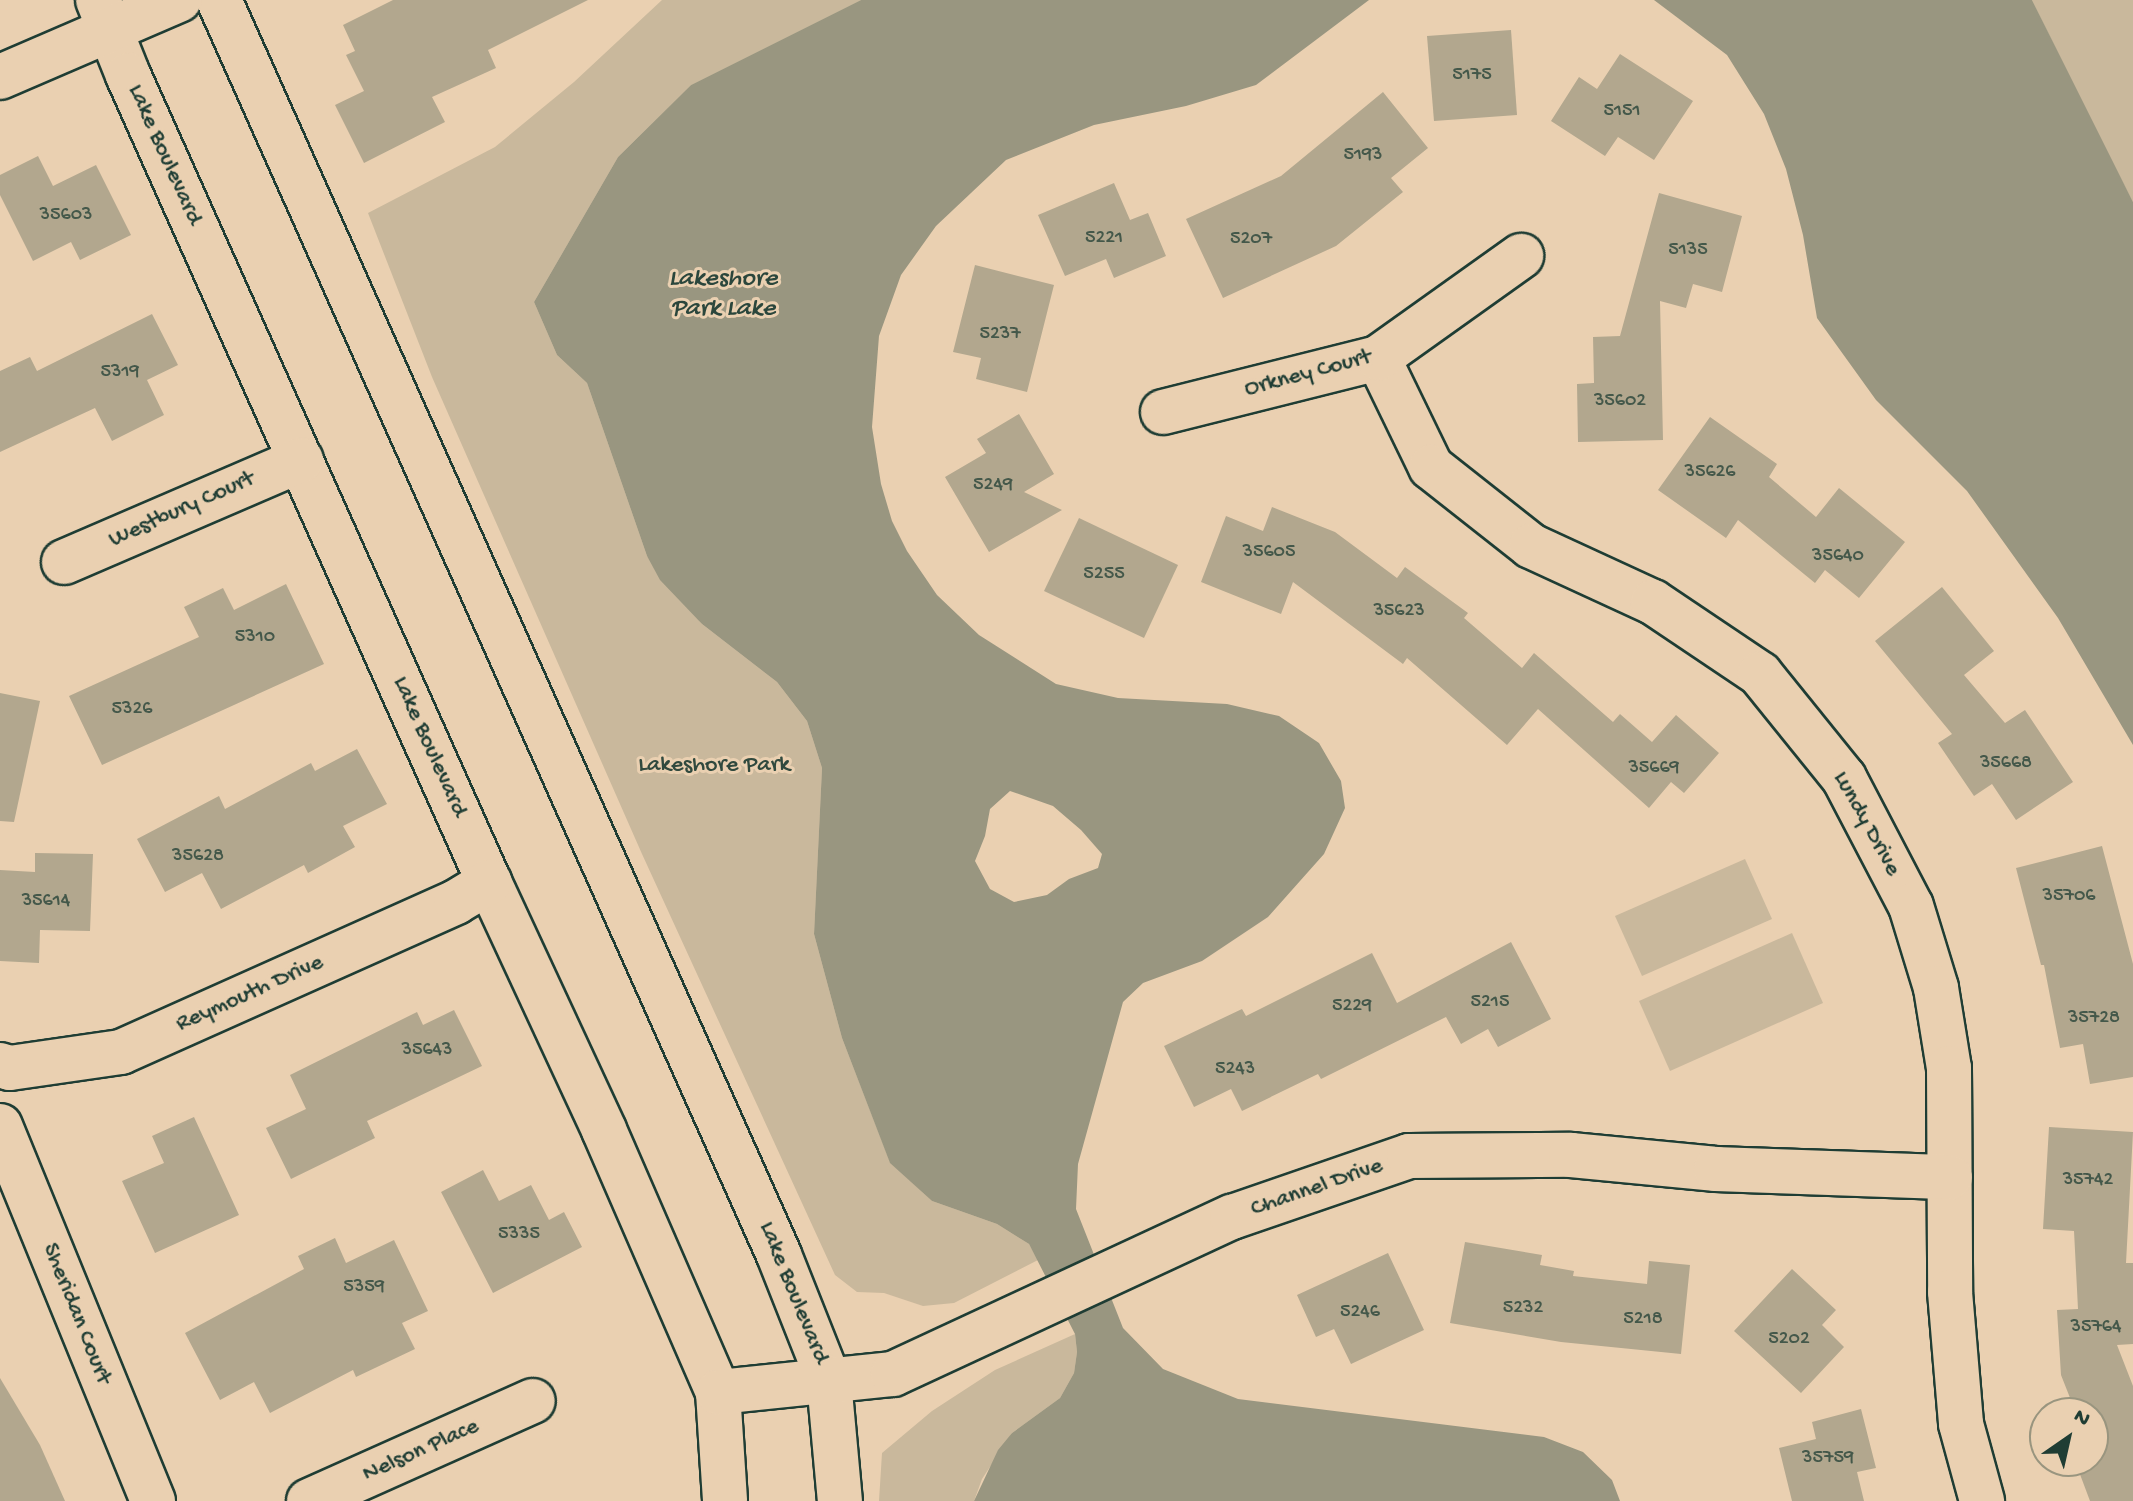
<!DOCTYPE html>
<html>
<head>
<meta charset="utf-8">
<style>
  body { margin:0 }
  #map { position:relative; width:2133px; height:1501px; overflow:hidden; background:#ead0b1; font-family:"Gochi Hand",sans-serif }
  div>[style] { position:absolute }
  .green>* { inset:0; background:#c9b89c }
  .water>* { inset:0; background:#999680 }
  .building>* { inset:0; background:#b2a78e }
  .roads { filter:drop-shadow(2px 0 #1f3d34) drop-shadow(-2px 0 #1f3d34) drop-shadow(0 2px #1f3d34) drop-shadow(0 -2px #1f3d34) }
  .minor>* { height:44px; margin:-22px; padding:0 22px; transform-origin:22px; border-radius:22px; background:#ead0b1 }
  span { translate:-50% -50%; white-space:nowrap; text-align:center; line-height:1.15; -webkit-text-stroke:6px #ead0b1; paint-order:stroke }
  .number-label { font-size:20px; color:#44584a }
  .number-label span { -webkit-text-stroke-width:0 }
  .street-label { font-size:24px; color:#1f3d34 }
  .park-label { font-size:24px; color:#30493e }
  .water-label { font-size:26px; color:#2b463c; font-style:italic }
  .north { position:absolute; left:2029px; top:1397px; width:80px; height:80px; box-sizing:border-box; background:#ead0b1; border:2px solid #99957f; border-radius:50%; rotate:34deg; font-size:22px; font-weight:700; line-height:32px; text-align:center; color:#1f3d34 }
  .north::after { content:''; display:block; margin:auto; width:28px; height:36px; background:#1f3d34; clip-path:polygon(50% 0,100% 100%,50% 72%,0 100%) }
</style>
</head>
<body>
<div id="map">
  <div class="green">
    <i style="clip-path:polygon(662px 0,861px 0,691px 85px,618px 157px,534px 302px,557px 355px,587px 383px,647px 556px,702px 624px,777px 682px,807px 721px,822px 768px,814px 934px,842px 1038px,890px 1162px,932px 1201px,997px 1224px,1029px 1244px,1038px 1260px,954px 1303px,923px 1306px,884px 1293px,857px 1292px,835px 1275px,642px 854px,432px 377px,368px 213px,495px 147px,574px 82px)"></i>
    <i style="clip-path:polygon(2032px 0,2133px 0,2133px 202px,2098px 135px)"></i>
    <i style="clip-path:polygon(1745px 859px,1772px 919px,1642px 976px,1615px 916px)"></i>
    <i style="clip-path:polygon(1792px 933px,1823px 1003px,1670px 1071px,1639px 1001px)"></i>
    <i style="clip-path:polygon(1075px 1334px,1077px 1352px,1074px 1373px,1060px 1398px,1012px 1433px,982px 1479px,974px 1501px,879px 1501px,882px 1453px,932px 1411px,995px 1370px)"></i>
  </div>
  <div class="water">
    <i style="clip-path:polygon(evenodd,861px 0,1369px 0,1256px 85px,1186px 106px,1094px 125px,1006px 160px,936px 226px,901px 275px,879px 336px,872px 427px,881px 484px,892px 521px,907px 551px,937px 595px,979px 635px,1056px 684px,1118px 698px,1227px 704px,1279px 716px,1319px 743px,1341px 781px,1345px 808px,1324px 854px,1268px 917px,1202px 961px,1143px 983px,1123px 1002px,1078px 1164px,1076px 1209px,1123px 1328px,1163px 1369px,1238px 1399px,1544px 1437px,1583px 1452px,1612px 1480px,1620px 1501px,974px 1501px,998px 1450px,1012px 1433px,1060px 1398px,1074px 1373px,1077px 1352px,1075px 1334px,1029px 1244px,997px 1224px,932px 1201px,890px 1163px,842px 1038px,814px 934px,822px 768px,807px 721px,777px 682px,702px 624px,660px 580px,647px 556px,587px 383px,557px 355px,534px 302px,618px 157px,691px 85px,861px 0,1010px 791px,1053px 806px,1081px 830px,1102px 854px,1098px 868px,1069px 879px,1047px 895px,1014px 902px,990px 889px,975px 861px,985px 836px,990px 809px,1010px 791px)"></i>
    <i style="clip-path:polygon(1654px 0,2032px 0,2133px 202px,2133px 745px,2058px 618px,1967px 491px,1876px 400px,1817px 318px,1803px 235px,1786px 169px,1764px 114px,1727px 55px)"></i>
  </div>
  <div class="building">
    <i style="clip-path:polygon(393px 0,588px 0,488px 50px,496px 68px,432px 97px,445px 122px,364px 163px,335px 105px,364px 91px,346px 55px,355px 51px,343px 25px)"></i>
    <i style="clip-path:polygon(1511px 30px,1517px 115px,1434px 121px,1427px 36px)"></i>
    <i style="clip-path:polygon(1620px 54px,1693px 101px,1654px 160px,1618px 137px,1605px 156px,1551px 121px,1579px 77px,1597px 89px)"></i>
    <i style="clip-path:polygon(1383px 92px,1428px 148px,1391px 178px,1403px 192px,1336px 246px,1223px 298px,1186px 219px,1281px 176px)"></i>
    <i style="clip-path:polygon(38px 156px,53px 186px,96px 165px,131px 235px,80px 260px,71px 242px,33px 261px,0 195px,0 175px)"></i>
    <i style="clip-path:polygon(1114px 183px,1130px 220px,1148px 213px,1166px 256px,1114px 278px,1106px 259px,1065px 276px,1038px 215px)"></i>
    <i style="clip-path:polygon(1659px 193px,1742px 216px,1722px 292px,1693px 284px,1686px 308px,1660px 301px,1663px 440px,1578px 442px,1577px 384px,1594px 383px,1593px 337px,1620px 336px)"></i>
    <i style="clip-path:polygon(975px 265px,1054px 285px,1027px 392px,976px 379px,981px 358px,953px 352px)"></i>
    <i style="clip-path:polygon(152px 314px,178px 365px,147px 380px,164px 415px,112px 441px,95px 408px,0 452px,0 371px,30px 357px,37px 371px)"></i>
    <i style="clip-path:polygon(1019px 414px,1054px 474px,1024px 492px,1062px 510px,989px 552px,945px 477px,986px 453px,977px 439px)"></i>
    <i style="clip-path:polygon(1710px 417px,1777px 464px,1769px 477px,1816px 517px,1839px 488px,1905px 542px,1859px 598px,1825px 570px,1815px 583px,1738px 520px,1726px 538px,1658px 490px)"></i>
    <i style="clip-path:polygon(1272px 507px,1335px 532px,1397px 578px,1405px 567px,1468px 613px,1464px 618px,1522px 668px,1534px 653px,1613px 722px,1620px 714px,1652px 742px,1676px 715px,1719px 753px,1684px 793px,1671px 782px,1649px 808px,1538px 709px,1507px 745px,1407px 658px,1403px 664px,1293px 582px,1281px 614px,1201px 582px,1226px 516px,1263px 531px)"></i>
    <i style="clip-path:polygon(1079px 518px,1178px 565px,1144px 638px,1044px 591px)"></i>
    <i style="clip-path:polygon(286px 584px,324px 664px,102px 765px,69px 696px,199px 637px,184px 607px,223px 588px,234px 610px)"></i>
    <i style="clip-path:polygon(1942px 587px,1994px 651px,1964px 675px,2005px 723px,2025px 710px,2073px 782px,2016px 820px,1992px 784px,1974px 796px,1938px 743px,1952px 734px,1875px 641px)"></i>
    <i style="clip-path:polygon(0 693px,40px 701px,14px 822px,0 821px)"></i>
    <i style="clip-path:polygon(357px 749px,387px 804px,343px 826px,355px 847px,308px 873px,304px 865px,221px 909px,202px 873px,165px 892px,137px 839px,219px 796px,225px 809px,311px 763px,315px 771px)"></i>
    <i style="clip-path:polygon(2102px 846px,2133px 964px,2133px 1077px,2090px 1084px,2083px 1044px,2060px 1048px,2044px 965px,2041px 965px,2016px 868px)"></i>
    <i style="clip-path:polygon(35px 853px,93px 854px,90px 931px,40px 930px,39px 963px,0 961px,0 870px,35px 872px)"></i>
    <i style="clip-path:polygon(1511px 942px,1551px 1019px,1498px 1047px,1488px 1029px,1461px 1044px,1446px 1017px,1321px 1079px,1318px 1074px,1242px 1111px,1231px 1089px,1194px 1107px,1164px 1046px,1242px 1009px,1246px 1016px,1372px 953px,1397px 1003px)"></i>
    <i style="clip-path:polygon(454px 1010px,482px 1066px,367px 1121px,375px 1138px,291px 1179px,266px 1128px,306px 1109px,290px 1075px,417px 1012px,423px 1025px)"></i>
    <i style="clip-path:polygon(194px 1117px,239px 1215px,155px 1253px,122px 1181px,164px 1163px,152px 1136px)"></i>
    <i style="clip-path:polygon(2049px 1127px,2133px 1132px,2126px 1263px,2133px 1263px,2133px 1344px,2117px 1345px,2133px 1386px,2133px 1501px,2090px 1501px,2075px 1461px,2095px 1461px,2093px 1413px,2076px 1413px,2061px 1375px,2057px 1310px,2078px 1309px,2074px 1231px,2043px 1229px)"></i>
    <i style="clip-path:polygon(483px 1170px,499px 1201px,531px 1185px,549px 1220px,564px 1212px,582px 1247px,493px 1293px,441px 1192px)"></i>
    <i style="clip-path:polygon(335px 1238px,346px 1263px,394px 1240px,428px 1311px,402px 1323px,415px 1349px,356px 1377px,353px 1370px,270px 1413px,254px 1382px,220px 1400px,185px 1333px,304px 1269px,298px 1256px)"></i>
    <i style="clip-path:polygon(1465px 1242px,1542px 1255px,1540px 1265px,1574px 1271px,1573px 1276px,1647px 1284px,1649px 1261px,1690px 1265px,1681px 1354px,1561px 1342px,1450px 1323px)"></i>
    <i style="clip-path:polygon(1388px 1253px,1424px 1330px,1351px 1364px,1334px 1329px,1316px 1337px,1297px 1295px)"></i>
    <i style="clip-path:polygon(1792px 1269px,1836px 1310px,1822px 1325px,1844px 1347px,1801px 1393px,1734px 1331px)"></i>
    <i style="clip-path:polygon(0 1378px,40px 1445px,65px 1501px,0 1501px)"></i>
    <i style="clip-path:polygon(1861px 1409px,1876px 1468px,1857px 1472px,1864px 1501px,1792px 1501px,1779px 1448px,1816px 1439px,1812px 1422px)"></i>
  </div>
  <div class="roads">
    <div class="minor">
      <i style="left:98px;top:0;width:81px;rotate:68.2deg"></i>
      <i style="left:128px;top:75px;width:884px;rotate:65.9deg"></i>
      <i style="left:489px;top:882px;width:273px;rotate:65.1deg"></i>
      <i style="left:604px;top:1130px;width:286px;rotate:66.5deg"></i>
      <i style="left:718px;top:1392px;width:109px;rotate:86.3deg"></i>
      <i style="left:219px;top:0;width:1374px;rotate:65.95deg"></i>
      <i style="left:779px;top:1255px;width:136px;rotate:68.4deg"></i>
      <i style="left:829px;top:1381px;width:121px;rotate:84.8deg"></i>
      <i style="left:0;top:77px;width:195px;rotate:-23.3deg"></i>
      <i style="left:1378px;top:358px;width:121px;rotate:64.1deg"></i>
      <i style="left:1431px;top:467px;width:127px;rotate:38.3deg"></i>
      <i style="left:1531px;top:546px;width:134px;rotate:24.7deg"></i>
      <i style="left:1653px;top:602px;width:129px;rotate:33.9deg"></i>
      <i style="left:1760px;top:674px;width:134px;rotate:51.1deg"></i>
      <i style="left:1844px;top:778px;width:144px;rotate:62.4deg"></i>
      <i style="left:1911px;top:906px;width:86px;rotate:73deg"></i>
      <i style="left:1936px;top:988px;width:81px;rotate:80.8deg"></i>
      <i style="left:1949px;top:1068px;width:224px;rotate:89.7deg"></i>
      <i style="left:1950px;top:1292px;width:132px;rotate:85.2deg"></i>
      <i style="left:1961px;top:1424px;width:80px;rotate:74.7deg"></i>
      <i style="left:1163px;top:412px;width:222px;rotate:-14.1deg"></i>
      <i style="left:1378px;top:358px;width:176px;rotate:-35.5deg"></i>
      <i style="left:64px;top:562px;width:258px;rotate:-23.3deg"></i>
      <i style="left:0;top:1065px;width:10px;rotate:17deg"></i>
      <i style="left:10px;top:1068px;width:112px;rotate:-8.2deg"></i>
      <i style="left:121px;top:1052px;width:367px;rotate:-24.1deg"></i>
      <i style="left:456px;top:902px;width:39px;rotate:-31deg"></i>
      <i style="left:0;top:1126px;width:405px;rotate:67.8deg"></i>
      <i style="left:718px;top:1392px;width:176px;rotate:-5.9deg"></i>
      <i style="left:893px;top:1374px;width:374px;rotate:-24.9deg"></i>
      <i style="left:1232px;top:1217px;width:187px;rotate:-19deg"></i>
      <i style="left:1409px;top:1156px;width:162px;rotate:-0.4deg"></i>
      <i style="left:1571px;top:1155px;width:146px;rotate:5.5deg"></i>
      <i style="left:1716px;top:1169px;width:234px;rotate:2deg"></i>
      <i style="left:309px;top:1501px;width:245px;rotate:-24.1deg"></i>
    </div>
  </div>
  <div class="number-label">
    <span style="left:1472px;top:75px">5175</span>
    <span style="left:1622px;top:111px">5151</span>
    <span style="left:1363px;top:155px">5193</span>
    <span style="left:66px;top:215px">35603</span>
    <span style="left:1104px;top:238px">5221</span>
    <span style="left:1251px;top:239px">5207</span>
    <span style="left:1688px;top:250px">5135</span>
    <span style="left:1000px;top:334px">5237</span>
    <span style="left:120px;top:372px">5319</span>
    <span style="left:1620px;top:401px">35602</span>
    <span style="left:1710px;top:472px">35626</span>
    <span style="left:993px;top:485px">5249</span>
    <span style="left:1269px;top:552px">35605</span>
    <span style="left:1838px;top:556px">35640</span>
    <span style="left:1104px;top:574px">5255</span>
    <span style="left:1399px;top:611px">35623</span>
    <span style="left:255px;top:637px">5310</span>
    <span style="left:132px;top:709px">5326</span>
    <span style="left:2006px;top:763px">35668</span>
    <span style="left:1654px;top:768px">35669</span>
    <span style="left:198px;top:856px">35628</span>
    <span style="left:2069px;top:896px">35706</span>
    <span style="left:46px;top:901px">35614</span>
    <span style="left:1490px;top:1002px">5215</span>
    <span style="left:1352px;top:1006px">5229</span>
    <span style="left:2094px;top:1018px">35728</span>
    <span style="left:427px;top:1050px">35643</span>
    <span style="left:1235px;top:1069px">5243</span>
    <span style="left:2088px;top:1180px">35742</span>
    <span style="left:519px;top:1234px">5335</span>
    <span style="left:364px;top:1287px">5359</span>
    <span style="left:1523px;top:1308px">5232</span>
    <span style="left:1360px;top:1312px">5246</span>
    <span style="left:1643px;top:1319px">5218</span>
    <span style="left:2096px;top:1327px">35764</span>
    <span style="left:1789px;top:1339px">5202</span>
    <span style="left:1828px;top:1458px">35759</span>
  </div>
  <div class="street-label">
    <span style="left:164px;top:155px;rotate:66deg">Lake Boulevard</span>
    <span style="left:1308px;top:374px;rotate:-15deg">Orkney Court</span>
    <span style="left:182px;top:510px;rotate:-24deg">Westbury Court</span>
    <span style="left:429px;top:747px;rotate:66deg">Lake Boulevard</span>
    <span style="left:1866px;top:824px;rotate:61deg">Lundy Drive</span>
    <span style="left:250px;top:994px;rotate:-24deg">Reymouth Drive</span>
    <span style="left:1317px;top:1188px;rotate:-19deg">Channel Drive</span>
    <span style="left:793px;top:1293px;rotate:68deg">Lake Boulevard</span>
    <span style="left:76px;top:1314px;rotate:68deg">Sheridan Court</span>
    <span style="left:421px;top:1451px;rotate:-24deg">Nelson Place</span>
  </div>
  <div class="park-label">
    <span style="left:714px;top:766px">Lakeshore Park</span>
  </div>
  <div class="water-label">
    <span style="left:723px;top:295px">Lakeshore<br>Park Lake</span>
  </div>
  <div class="north">N</div>
</div>
</body>
</html>
